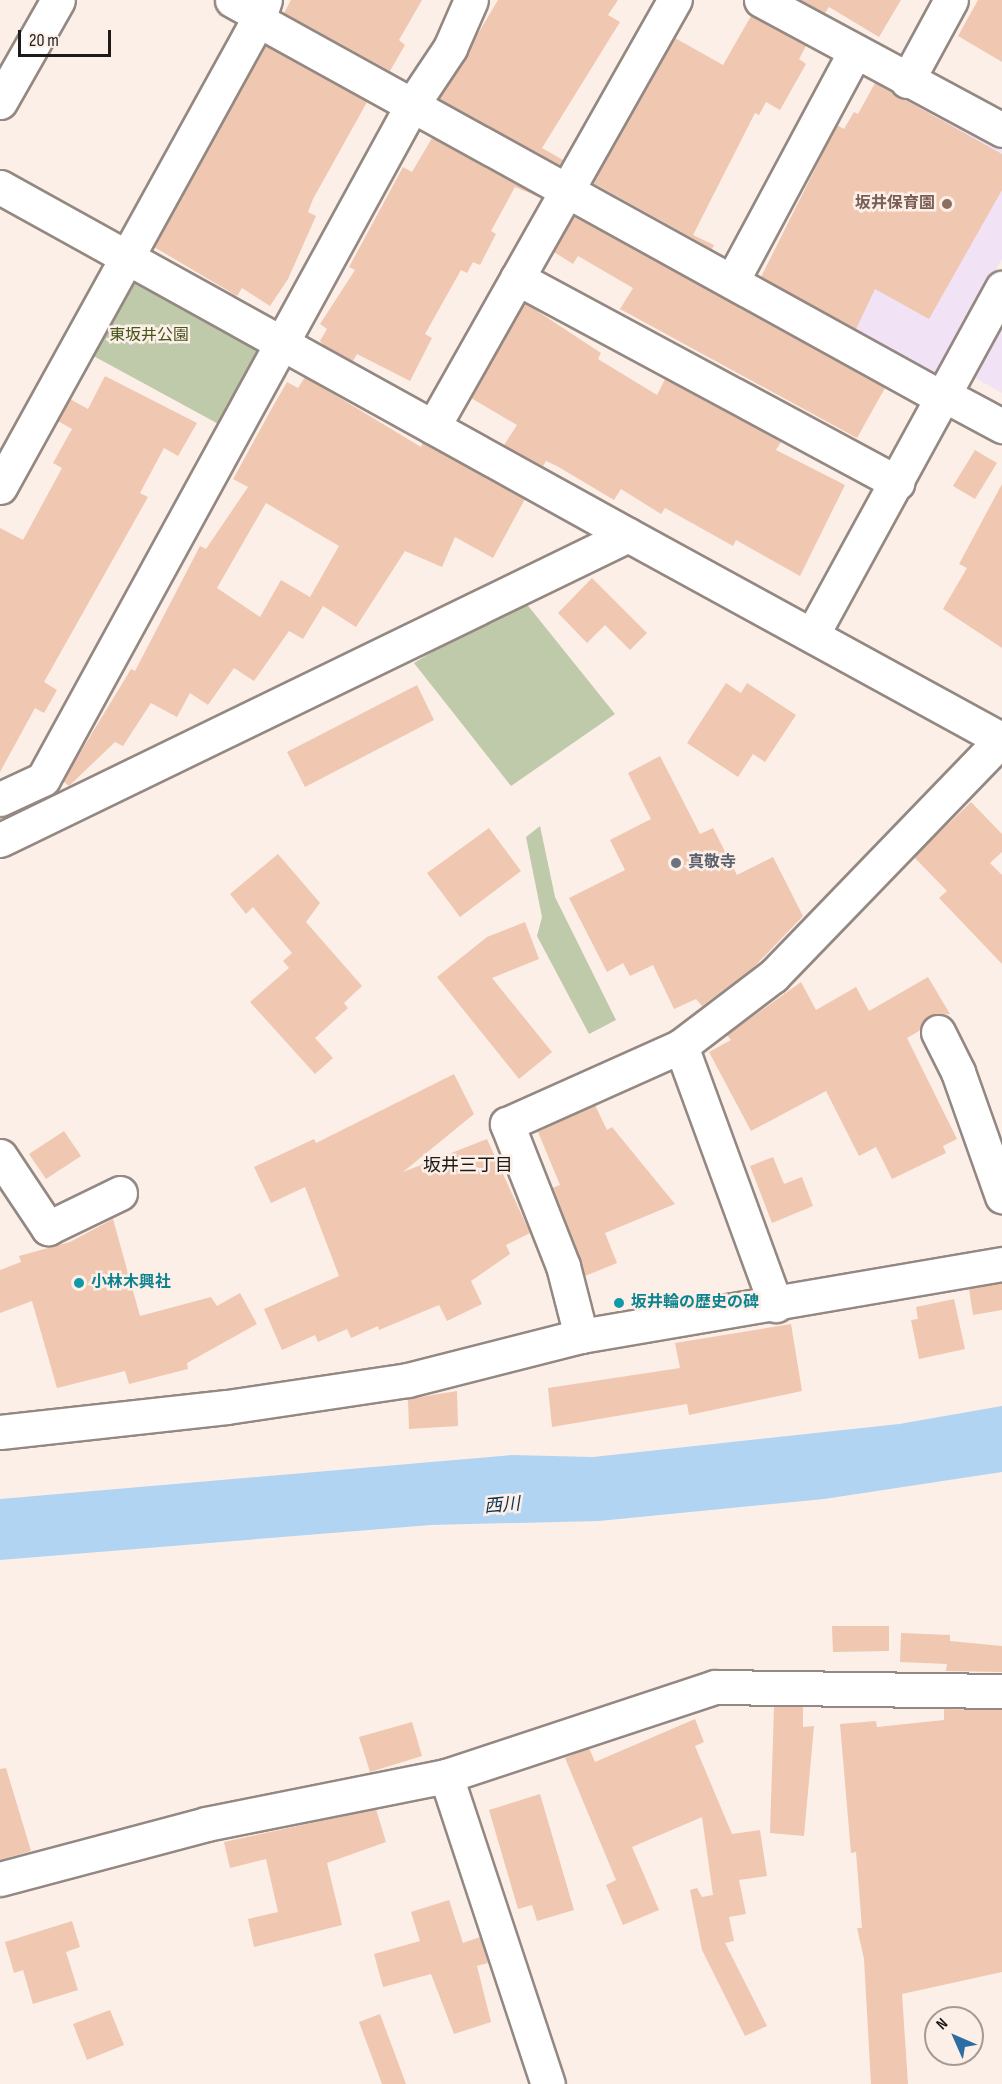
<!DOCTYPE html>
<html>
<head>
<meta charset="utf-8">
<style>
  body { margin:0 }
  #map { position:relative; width:1002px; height:2084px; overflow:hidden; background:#fcefe8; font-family:"Sofia Sans Condensed","Noto Sans JP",sans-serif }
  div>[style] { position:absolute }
  .education>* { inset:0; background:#f1e2f5 }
  .green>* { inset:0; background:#becaa9 }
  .water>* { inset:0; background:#b2d4f3 }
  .building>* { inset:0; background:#f0c7b1 }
  .roads { filter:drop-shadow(2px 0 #948882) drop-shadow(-2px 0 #948882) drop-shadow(0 2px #948882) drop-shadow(0 -2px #948882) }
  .minor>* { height:33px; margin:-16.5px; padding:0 16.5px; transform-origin:16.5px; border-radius:16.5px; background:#fff }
  .dots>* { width:16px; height:16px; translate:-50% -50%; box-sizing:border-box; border:3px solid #fcefe8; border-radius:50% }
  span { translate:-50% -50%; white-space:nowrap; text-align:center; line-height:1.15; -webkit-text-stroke:5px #fcefe8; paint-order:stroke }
  .education-label { font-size:16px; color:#785e54; font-weight:700 }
  .right { translate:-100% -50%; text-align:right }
  .park-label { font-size:16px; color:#46561a }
  .worship-label { font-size:16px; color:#5b616d; font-weight:700 }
  .left { translate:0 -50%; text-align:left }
  .culture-label { font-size:16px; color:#0d838f; font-weight:700 }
  .neighbourhood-label { font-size:18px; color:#1e1a18 }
  .water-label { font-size:18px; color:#0d3452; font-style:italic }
  .north { position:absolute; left:924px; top:2006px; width:60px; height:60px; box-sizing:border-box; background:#fcefe8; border:2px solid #a39a95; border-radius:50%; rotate:315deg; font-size:16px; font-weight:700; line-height:24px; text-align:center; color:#1e1a18 }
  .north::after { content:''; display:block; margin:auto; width:21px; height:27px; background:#2c6ea4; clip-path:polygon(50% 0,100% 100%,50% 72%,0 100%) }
  .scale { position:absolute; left:18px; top:30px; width:93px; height:27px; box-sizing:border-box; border:3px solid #1e1a18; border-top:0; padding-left:8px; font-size:18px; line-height:21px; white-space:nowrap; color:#1e1a18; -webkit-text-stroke:4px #fcefe8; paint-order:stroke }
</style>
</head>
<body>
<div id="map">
  <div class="education">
    <i style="clip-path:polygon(942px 114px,1002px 148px,1002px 259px,932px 384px,824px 323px)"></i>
    <i style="clip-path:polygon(1002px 330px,1002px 393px,975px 378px)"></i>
  </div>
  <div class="green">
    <i style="clip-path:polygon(143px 282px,256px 347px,264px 364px,224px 427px,88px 353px,126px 286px)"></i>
    <i style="clip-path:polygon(521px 597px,615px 714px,511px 786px,414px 663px)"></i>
    <i style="clip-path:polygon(540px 826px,555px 897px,616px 1020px,589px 1034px,537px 936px,542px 917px,526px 837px)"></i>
  </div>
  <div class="water">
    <i style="clip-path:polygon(1002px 1406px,1002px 1472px,824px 1499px,599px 1521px,431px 1525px,0 1560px,0 1499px,512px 1455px,593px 1457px,899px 1424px)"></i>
  </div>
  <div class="building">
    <i style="clip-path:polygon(291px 0,422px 0,399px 40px,405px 45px,390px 71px,284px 13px)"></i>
    <i style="clip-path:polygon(498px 0,618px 0,608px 15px,620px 22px,542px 148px,563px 160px,560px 165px,439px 99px)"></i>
    <i style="clip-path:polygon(800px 0,901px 0,879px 37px,829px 7px,825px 13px)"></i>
    <i style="clip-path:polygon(978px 0,1002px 0,1002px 62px,958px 36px)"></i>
    <i style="clip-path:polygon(751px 16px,806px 46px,799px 59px,806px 64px,780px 110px,766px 102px,759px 115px,755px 113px,693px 235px,714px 245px,712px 249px,593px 183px,675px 38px,723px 65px)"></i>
    <i style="clip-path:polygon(265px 45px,367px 102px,313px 199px,308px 212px,316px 216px,288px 279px,270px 306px,242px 288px,237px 296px,154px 247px)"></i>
    <i style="clip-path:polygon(875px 83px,1002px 154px,1002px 190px,929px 319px,875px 289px,856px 329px,761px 277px,837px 125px,844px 129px,854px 112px,858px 114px)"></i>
    <i style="clip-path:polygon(432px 138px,541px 198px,515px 187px,491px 231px,496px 234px,480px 265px,473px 262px,467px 273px,461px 270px,425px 334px,432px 338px,410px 381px,357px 354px,353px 361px,325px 346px,320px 341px,327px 329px,320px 324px,355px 270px,349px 267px,403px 167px,412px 172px)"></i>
    <i style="clip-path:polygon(574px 216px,885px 388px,857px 438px,620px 309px,633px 288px,578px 256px,573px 264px,554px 252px)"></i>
    <i style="clip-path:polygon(525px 303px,601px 353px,598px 359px,657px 395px,665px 379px,781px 442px,776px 450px,845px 485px,800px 576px,736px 540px,733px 546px,665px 508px,661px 514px,621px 489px,614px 500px,557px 466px,546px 461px,543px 466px,504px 445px,517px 425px,471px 398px)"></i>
    <i style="clip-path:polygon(105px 376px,197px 423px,178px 456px,164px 448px,140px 493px,148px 497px,44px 682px,57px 690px,44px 713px,35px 708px,0 772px,0 528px,23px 540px,62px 468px,53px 463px,72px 429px,58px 421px,70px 399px,88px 409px)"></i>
    <i style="clip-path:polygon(evenodd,305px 377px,421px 447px,423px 443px,525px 499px,493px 558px,455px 537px,442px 567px,405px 551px,356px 627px,323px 606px,303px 639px,289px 631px,254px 681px,234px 668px,208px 705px,190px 693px,177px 717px,151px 703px,123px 746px,115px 742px,69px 786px,63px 781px,131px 669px,135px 671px,200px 546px,206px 549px,248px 487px,233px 479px,272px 408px,287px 382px,298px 388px,305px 377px,266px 503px,339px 546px,310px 597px,281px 580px,260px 617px,217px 588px,266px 503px)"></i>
    <i style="clip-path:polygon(975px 450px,997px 463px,975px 499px,953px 486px)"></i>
    <i style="clip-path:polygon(1002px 484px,1002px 648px,943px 609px,967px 568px,959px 564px)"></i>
    <i style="clip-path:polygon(592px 578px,647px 633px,630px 650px,605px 625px,587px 643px,558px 613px)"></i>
    <i style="clip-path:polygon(726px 683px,741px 693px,747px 683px,796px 715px,765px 762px,753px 754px,738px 777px,687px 743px)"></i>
    <i style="clip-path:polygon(417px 685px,434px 720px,305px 787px,287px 752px)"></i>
    <i style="clip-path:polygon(660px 756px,700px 834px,713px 828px,737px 875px,773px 857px,803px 916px,753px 968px,702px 1006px,696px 999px,674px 1009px,653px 965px,630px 976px,623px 963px,607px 972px,569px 898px,625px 870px,610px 840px,651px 819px,628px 773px)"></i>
    <i style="clip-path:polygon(971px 802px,1002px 834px,1002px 852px,990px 863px,1002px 875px,1002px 964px,939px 898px,947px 891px,914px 857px)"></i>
    <i style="clip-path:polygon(489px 828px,521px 871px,460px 917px,427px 873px)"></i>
    <i style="clip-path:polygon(278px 854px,320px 903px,306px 922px,362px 986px,344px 1003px,348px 1008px,315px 1038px,333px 1058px,315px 1074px,250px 1002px,289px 968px,283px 961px,292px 953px,253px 907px,246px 914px,230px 894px)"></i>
    <i style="clip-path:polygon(525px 922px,539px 959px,492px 978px,552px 1052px,519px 1079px,437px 977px,487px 937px)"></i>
    <i style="clip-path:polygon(928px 977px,950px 1014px,929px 1016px,919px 1031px,907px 1038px,957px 1139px,943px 1146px,946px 1153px,892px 1179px,876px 1147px,859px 1156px,826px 1091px,751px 1131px,709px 1052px,731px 1040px,727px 1035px,801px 982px,816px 1010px,856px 987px,869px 1011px)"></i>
    <i style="clip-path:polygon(454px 1074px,474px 1114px,403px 1172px,487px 1139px,530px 1233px,506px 1245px,510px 1254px,471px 1281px,482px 1304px,447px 1321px,439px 1305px,379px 1330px,378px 1326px,351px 1338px,347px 1329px,318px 1342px,315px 1335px,282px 1350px,264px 1309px,339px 1276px,305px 1187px,271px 1203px,254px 1167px,314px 1139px,316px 1143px)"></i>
    <i style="clip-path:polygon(595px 1105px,607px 1130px,612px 1127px,675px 1204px,605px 1233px,617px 1263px,585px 1276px,552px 1188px,560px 1185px,538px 1132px)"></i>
    <i style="clip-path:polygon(64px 1131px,81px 1156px,46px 1179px,29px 1154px)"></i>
    <i style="clip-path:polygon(773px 1157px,784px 1184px,802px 1177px,813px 1206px,772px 1223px,750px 1166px)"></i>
    <i style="clip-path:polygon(113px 1219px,140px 1316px,211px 1297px,217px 1306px,240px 1293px,257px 1324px,187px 1363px,188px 1369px,129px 1384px,125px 1371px,57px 1388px,32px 1301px,0 1313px,0 1270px,21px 1262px,19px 1256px,70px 1242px)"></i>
    <i style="clip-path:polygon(1002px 1283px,1002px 1310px,973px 1315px,969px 1289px)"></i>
    <i style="clip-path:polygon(954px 1299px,965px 1349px,919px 1359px,911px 1320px,918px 1319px,916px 1307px)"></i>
    <i style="clip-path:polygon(791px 1324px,802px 1391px,689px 1415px,687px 1404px,552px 1427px,548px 1388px,680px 1368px,675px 1343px)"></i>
    <i style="clip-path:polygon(457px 1391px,458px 1426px,409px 1429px,408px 1399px)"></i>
    <i style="clip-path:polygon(832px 1626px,889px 1626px,889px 1651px,833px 1652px)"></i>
    <i style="clip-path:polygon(901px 1633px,950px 1635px,950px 1641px,1002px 1646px,1002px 1672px,946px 1671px,947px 1664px,900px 1662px)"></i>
    <i style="clip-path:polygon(774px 1707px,803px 1707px,803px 1727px,814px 1726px,804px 1836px,770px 1833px)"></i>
    <i style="clip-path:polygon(944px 1709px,1002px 1710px,1002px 1972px,902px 1994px,908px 2084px,871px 2084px,864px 1959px,857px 1928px,862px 1928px,856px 1852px,851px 1853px,840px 1724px,876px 1721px,877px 1727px,944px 1720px)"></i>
    <i style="clip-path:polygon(695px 1719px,704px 1742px,695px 1746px,732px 1834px,760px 1830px,767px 1876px,739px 1880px,746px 1914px,729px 1917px,734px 1941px,725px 1943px,767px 2026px,745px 2036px,702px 1950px,690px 1890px,697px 1888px,702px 1897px,713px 1895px,702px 1817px,632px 1847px,659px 1910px,623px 1925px,606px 1885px,616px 1880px,565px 1758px,589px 1748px,595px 1762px)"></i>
    <i style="clip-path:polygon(412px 1722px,422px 1756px,370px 1772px,359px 1737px)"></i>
    <i style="clip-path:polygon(6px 1768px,31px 1851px,0 1860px,0 1769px)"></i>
    <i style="clip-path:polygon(540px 1794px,574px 1910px,537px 1921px,532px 1905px,518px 1909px,489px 1810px)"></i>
    <i style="clip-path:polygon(376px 1809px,386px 1842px,327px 1863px,342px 1925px,254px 1947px,248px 1919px,278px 1912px,266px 1859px,230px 1868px,224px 1842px)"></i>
    <i style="clip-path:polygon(449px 1900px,463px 1943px,480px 1937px,488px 1963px,477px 1966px,491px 2022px,454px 2034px,431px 1974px,383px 1987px,374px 1954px,420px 1941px,411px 1912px)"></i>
    <i style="clip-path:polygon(72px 1921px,80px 1947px,66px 1952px,78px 1990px,33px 2004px,23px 1970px,14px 1973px,5px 1942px)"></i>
    <i style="clip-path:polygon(110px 2010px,124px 2045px,87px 2060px,73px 2024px)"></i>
    <i style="clip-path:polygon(380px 2014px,406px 2084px,382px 2084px,359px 2022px)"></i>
  </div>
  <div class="roads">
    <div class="minor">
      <i style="left:232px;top:0;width:29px;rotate:29deg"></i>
      <i style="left:761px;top:0;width:274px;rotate:28.3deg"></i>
      <i style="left:258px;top:20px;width:784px;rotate:28.92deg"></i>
      <i style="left:907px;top:81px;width:92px;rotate:-61.5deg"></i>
      <i style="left:0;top:102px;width:117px;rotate:-60.4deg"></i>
      <i style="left:0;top:187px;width:718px;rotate:28.99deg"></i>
      <i style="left:739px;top:268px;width:245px;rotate:-61.8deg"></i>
      <i style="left:517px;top:278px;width:432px;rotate:28.3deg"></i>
      <i style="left:946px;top:396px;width:64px;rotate:28.2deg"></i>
      <i style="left:433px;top:427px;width:491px;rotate:-60.5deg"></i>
      <i style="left:0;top:487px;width:534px;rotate:-61.08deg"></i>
      <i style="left:258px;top:20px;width:21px;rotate:-71deg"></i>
      <i style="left:812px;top:635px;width:396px;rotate:-61.3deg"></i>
      <i style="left:0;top:799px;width:47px;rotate:-24.9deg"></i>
      <i style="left:43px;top:779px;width:768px;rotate:-61.3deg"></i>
      <i style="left:412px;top:105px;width:69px;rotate:-56.3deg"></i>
      <i style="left:450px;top:48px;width:52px;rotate:-66.4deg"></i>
      <i style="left:0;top:840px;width:698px;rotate:-25.9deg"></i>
      <i style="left:628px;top:535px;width:426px;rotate:28.7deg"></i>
      <i style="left:938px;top:1032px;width:45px;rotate:63.4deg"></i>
      <i style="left:958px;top:1072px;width:132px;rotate:70.5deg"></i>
      <i style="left:681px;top:1046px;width:276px;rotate:69.9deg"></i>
      <i style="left:0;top:1156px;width:87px;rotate:56.3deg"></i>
      <i style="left:48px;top:1228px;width:80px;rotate:-25.9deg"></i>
      <i style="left:581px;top:1336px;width:72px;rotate:-104.4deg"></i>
      <i style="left:563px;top:1266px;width:153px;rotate:-111.5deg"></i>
      <i style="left:507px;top:1124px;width:191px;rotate:-24.1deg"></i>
      <i style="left:681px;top:1046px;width:116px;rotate:-37.3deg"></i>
      <i style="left:773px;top:976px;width:328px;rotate:-46deg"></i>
      <i style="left:0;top:1432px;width:228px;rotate:-6.3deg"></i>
      <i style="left:227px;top:1407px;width:183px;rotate:-8.5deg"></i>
      <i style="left:408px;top:1380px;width:179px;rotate:-14.3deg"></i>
      <i style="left:581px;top:1336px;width:427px;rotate:-9.7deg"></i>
      <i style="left:446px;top:1776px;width:324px;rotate:71.7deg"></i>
      <i style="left:0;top:1879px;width:213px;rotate:-14.9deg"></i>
      <i style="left:206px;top:1824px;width:245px;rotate:-11.3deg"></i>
      <i style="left:446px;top:1776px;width:283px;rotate:-18.3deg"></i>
      <i style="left:715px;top:1687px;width:287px;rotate:0.8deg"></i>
    </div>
  </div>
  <div class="dots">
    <i style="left:947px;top:204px;background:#8d6e63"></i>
    <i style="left:676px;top:863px;background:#6b7280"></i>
    <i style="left:79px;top:1283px;background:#0f9aa8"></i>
    <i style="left:619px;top:1303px;background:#0f9aa8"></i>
  </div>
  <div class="education-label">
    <span class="right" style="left:935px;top:204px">坂井保育園</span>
  </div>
  <div class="park-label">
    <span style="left:149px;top:336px">東坂井公園</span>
  </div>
  <div class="worship-label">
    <span class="left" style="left:688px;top:863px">真敬寺</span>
  </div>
  <div class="culture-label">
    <span class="left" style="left:91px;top:1283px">小林木興社</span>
    <span class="left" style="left:631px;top:1303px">坂井輪の歴史の碑</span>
  </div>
  <div class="neighbourhood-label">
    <span style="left:468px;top:1166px">坂井三丁目</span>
  </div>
  <div class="water-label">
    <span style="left:502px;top:1506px;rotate:-5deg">西川</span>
  </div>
  <div class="north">N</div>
  <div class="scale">20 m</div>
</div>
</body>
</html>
